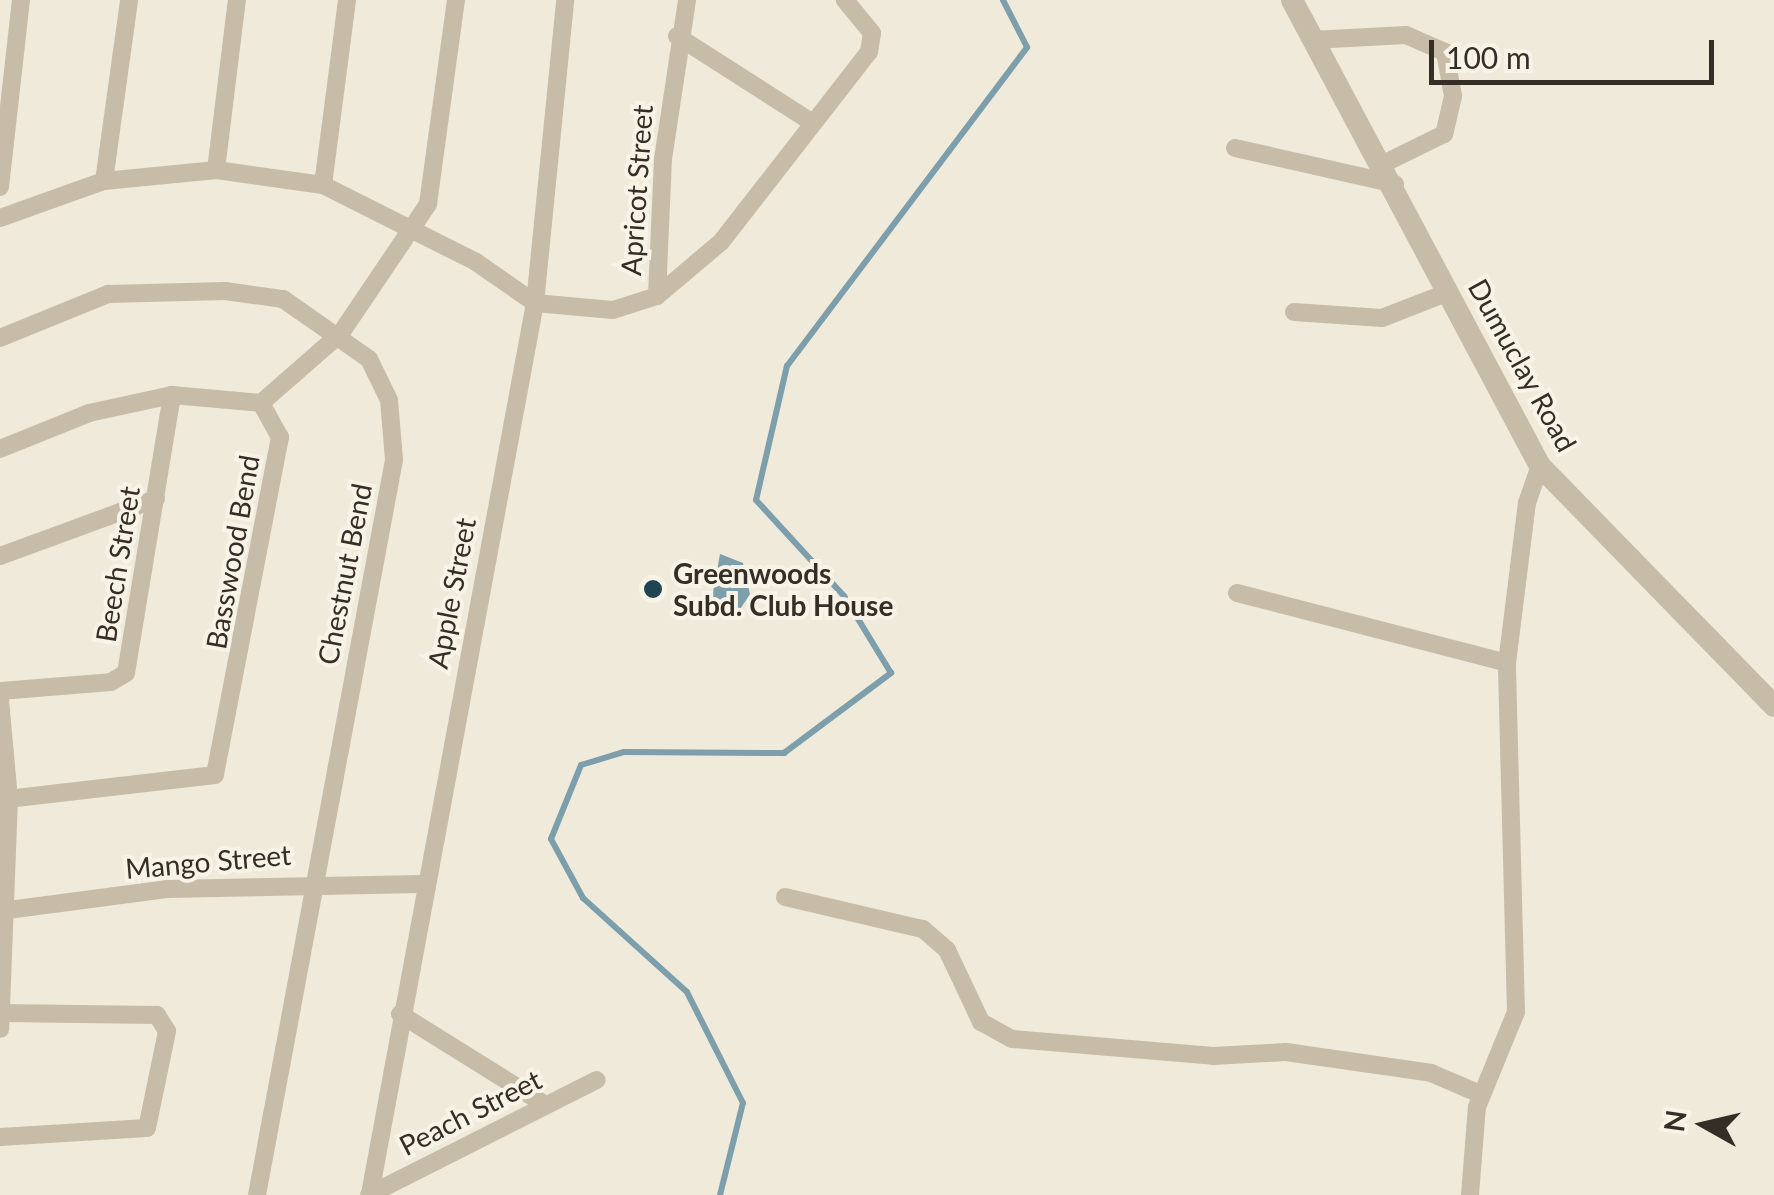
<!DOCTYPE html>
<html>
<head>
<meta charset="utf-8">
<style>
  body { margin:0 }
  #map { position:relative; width:1774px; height:1195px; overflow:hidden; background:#f0eadb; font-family:Lato,sans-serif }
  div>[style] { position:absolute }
  .water>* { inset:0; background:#7c9fab }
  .stream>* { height:6px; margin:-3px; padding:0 3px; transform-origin:3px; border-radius:3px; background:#7c9fab }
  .minor>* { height:18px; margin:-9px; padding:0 9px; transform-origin:9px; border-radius:9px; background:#c7bca8 }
  .tertiary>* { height:22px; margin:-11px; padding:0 11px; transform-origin:11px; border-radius:11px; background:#c7bca8 }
  .dots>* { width:28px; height:28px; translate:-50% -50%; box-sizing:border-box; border:5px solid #f8f3e7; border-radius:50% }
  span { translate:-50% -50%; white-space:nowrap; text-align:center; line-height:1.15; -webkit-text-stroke:8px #f8f3e7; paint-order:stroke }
  .street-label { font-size:28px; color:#342e27 }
  .poi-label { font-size:28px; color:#342e27; font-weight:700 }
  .left { translate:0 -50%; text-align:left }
  .north { position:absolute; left:1654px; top:1075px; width:100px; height:100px; -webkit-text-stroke:8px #f8f3e7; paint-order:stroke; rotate:278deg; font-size:28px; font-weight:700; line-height:40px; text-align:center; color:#342e27 }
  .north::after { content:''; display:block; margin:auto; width:35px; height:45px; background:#342e27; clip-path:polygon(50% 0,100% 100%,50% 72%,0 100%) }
  .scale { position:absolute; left:1429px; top:40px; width:285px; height:45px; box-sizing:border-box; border:5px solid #342e27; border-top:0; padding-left:12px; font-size:30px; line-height:35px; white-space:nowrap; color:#342e27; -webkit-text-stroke:8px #f8f3e7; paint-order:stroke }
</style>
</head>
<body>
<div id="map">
  <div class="water">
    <i style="clip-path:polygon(720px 554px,743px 563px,750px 594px,739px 611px,712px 598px)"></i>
  </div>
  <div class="stream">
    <i style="left:720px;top:1195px;width:95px;rotate:-76deg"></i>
    <i style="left:743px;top:1103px;width:124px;rotate:-116.8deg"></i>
    <i style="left:687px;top:992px;width:140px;rotate:-137.9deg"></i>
    <i style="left:583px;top:898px;width:67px;rotate:-118.5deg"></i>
    <i style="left:551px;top:839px;width:80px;rotate:-67.9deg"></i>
    <i style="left:581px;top:765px;width:45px;rotate:-16.8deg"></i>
    <i style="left:624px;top:752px;width:160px;rotate:0.4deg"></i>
    <i style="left:784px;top:753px;width:134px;rotate:-36.8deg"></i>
    <i style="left:891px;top:673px;width:90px;rotate:-121.4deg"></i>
    <i style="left:844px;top:596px;width:130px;rotate:-132.5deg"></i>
    <i style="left:756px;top:500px;width:138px;rotate:-77deg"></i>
    <i style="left:787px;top:366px;width:399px;rotate:-53deg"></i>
    <i style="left:1027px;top:47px;width:53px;rotate:-117.1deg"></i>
  </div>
  <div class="minor">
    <i style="left:677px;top:36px;width:161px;rotate:32.6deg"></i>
    <i style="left:1312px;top:40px;width:94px;rotate:-3deg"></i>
    <i style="left:1406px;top:35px;width:43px;rotate:23.6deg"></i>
    <i style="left:1445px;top:52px;width:45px;rotate:79.7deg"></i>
    <i style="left:1453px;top:96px;width:39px;rotate:103deg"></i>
    <i style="left:1444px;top:134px;width:68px;rotate:153.8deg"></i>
    <i style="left:1235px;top:148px;width:164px;rotate:12.7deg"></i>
    <i style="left:216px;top:170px;width:171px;rotate:-83deg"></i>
    <i style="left:104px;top:181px;width:183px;rotate:-82.1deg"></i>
    <i style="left:323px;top:185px;width:187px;rotate:-82.6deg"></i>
    <i style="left:0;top:187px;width:188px;rotate:-83.6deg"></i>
    <i style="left:0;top:218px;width:110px;rotate:-19.6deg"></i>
    <i style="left:104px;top:181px;width:113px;rotate:-5.6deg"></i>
    <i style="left:216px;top:170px;width:108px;rotate:8deg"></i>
    <i style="left:323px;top:185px;width:171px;rotate:26.7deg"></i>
    <i style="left:476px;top:262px;width:72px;rotate:34.8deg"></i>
    <i style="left:535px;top:303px;width:78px;rotate:5.1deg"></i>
    <i style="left:613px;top:310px;width:46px;rotate:-17.7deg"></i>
    <i style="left:657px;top:296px;width:137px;rotate:-87.5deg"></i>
    <i style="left:663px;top:159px;width:161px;rotate:-81.4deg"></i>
    <i style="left:657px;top:296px;width:84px;rotate:-40.2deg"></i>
    <i style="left:721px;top:242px;width:241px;rotate:-52.1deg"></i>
    <i style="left:869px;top:52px;width:19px;rotate:-81deg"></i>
    <i style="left:872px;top:33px;width:43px;rotate:-129.3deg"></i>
    <i style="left:1294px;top:312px;width:88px;rotate:3.9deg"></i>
    <i style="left:1382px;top:318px;width:72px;rotate:-21.2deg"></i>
    <i style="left:0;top:338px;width:117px;rotate:-22.2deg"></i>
    <i style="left:108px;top:294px;width:117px;rotate:-1.5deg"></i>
    <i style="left:225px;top:291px;width:59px;rotate:7.9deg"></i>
    <i style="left:283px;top:299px;width:105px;rotate:34.9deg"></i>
    <i style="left:369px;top:359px;width:46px;rotate:64deg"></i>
    <i style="left:389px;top:400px;width:60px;rotate:85.2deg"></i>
    <i style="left:394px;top:460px;width:748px;rotate:100.56deg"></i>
    <i style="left:261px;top:403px;width:106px;rotate:-41.2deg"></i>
    <i style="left:341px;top:333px;width:156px;rotate:-56deg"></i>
    <i style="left:428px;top:204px;width:206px;rotate:-82.2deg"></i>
    <i style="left:0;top:449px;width:96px;rotate:-22deg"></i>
    <i style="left:89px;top:413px;width:85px;rotate:-12.2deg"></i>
    <i style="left:172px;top:395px;width:89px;rotate:5.1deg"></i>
    <i style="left:261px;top:403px;width:39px;rotate:61deg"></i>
    <i style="left:280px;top:437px;width:344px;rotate:100.9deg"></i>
    <i style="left:215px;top:775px;width:207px;rotate:173.4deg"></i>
    <i style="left:0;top:556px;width:166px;rotate:-20.1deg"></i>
    <i style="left:1237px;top:593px;width:279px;rotate:14.5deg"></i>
    <i style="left:0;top:691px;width:111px;rotate:-4.6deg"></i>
    <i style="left:111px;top:682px;width:17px;rotate:-31deg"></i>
    <i style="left:126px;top:673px;width:282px;rotate:-80.6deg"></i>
    <i style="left:0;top:700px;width:99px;rotate:84.8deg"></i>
    <i style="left:9px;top:799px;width:230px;rotate:92.2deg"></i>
    <i style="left:785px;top:897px;width:142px;rotate:13.1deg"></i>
    <i style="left:923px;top:929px;width:32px;rotate:41deg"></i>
    <i style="left:947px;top:950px;width:80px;rotate:64.7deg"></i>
    <i style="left:981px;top:1022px;width:35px;rotate:29deg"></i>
    <i style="left:1012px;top:1039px;width:202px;rotate:4.8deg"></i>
    <i style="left:1213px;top:1056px;width:73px;rotate:-3.1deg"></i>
    <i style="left:1286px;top:1052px;width:147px;rotate:8.2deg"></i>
    <i style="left:1431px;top:1073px;width:53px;rotate:23.2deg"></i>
    <i style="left:0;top:911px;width:168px;rotate:-7.5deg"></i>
    <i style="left:167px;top:889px;width:255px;rotate:-1.1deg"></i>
    <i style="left:400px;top:1014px;width:170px;rotate:32deg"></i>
    <i style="left:0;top:1137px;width:147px;rotate:-3.5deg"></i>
    <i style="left:147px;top:1128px;width:99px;rotate:-78.3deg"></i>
    <i style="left:167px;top:1031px;width:19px;rotate:-122deg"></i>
    <i style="left:157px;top:1015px;width:155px;rotate:-179.3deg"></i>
    <i style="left:370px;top:1194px;width:906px;rotate:-79.51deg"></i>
    <i style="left:535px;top:303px;width:304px;rotate:-84.3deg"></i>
    <i style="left:369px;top:1195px;width:255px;rotate:-26.8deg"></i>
    <i style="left:1470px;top:1195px;width:88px;rotate:-85.5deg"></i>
    <i style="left:1477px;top:1107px;width:103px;rotate:-67.7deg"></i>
    <i style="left:1516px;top:1012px;width:349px;rotate:-91.5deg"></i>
    <i style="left:1507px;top:663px;width:161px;rotate:-82.9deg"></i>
    <i style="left:1527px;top:503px;width:39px;rotate:-71deg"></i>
  </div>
  <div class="tertiary">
    <i style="left:1292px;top:0;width:528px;rotate:61.98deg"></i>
    <i style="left:1540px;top:466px;width:335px;rotate:45.7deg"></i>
  </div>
  <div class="dots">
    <i style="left:653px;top:589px;background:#204552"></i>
  </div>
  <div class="street-label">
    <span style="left:636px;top:190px;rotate:-86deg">Apricot Street</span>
    <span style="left:1523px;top:365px;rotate:61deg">Dumuclay Road</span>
    <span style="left:232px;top:552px;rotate:-80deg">Basswood Bend</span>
    <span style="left:117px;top:564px;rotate:-81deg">Beech Street</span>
    <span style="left:344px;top:574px;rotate:-79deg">Chestnut Bend</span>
    <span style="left:451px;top:593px;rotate:-79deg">Apple Street</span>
    <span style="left:208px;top:861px;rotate:-5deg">Mango Street</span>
    <span style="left:470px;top:1112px;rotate:-27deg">Peach Street</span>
  </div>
  <div class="poi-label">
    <span class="left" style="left:673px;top:589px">Greenwoods<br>Subd. Club House</span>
  </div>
  <div class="north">N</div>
  <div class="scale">100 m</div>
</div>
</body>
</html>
